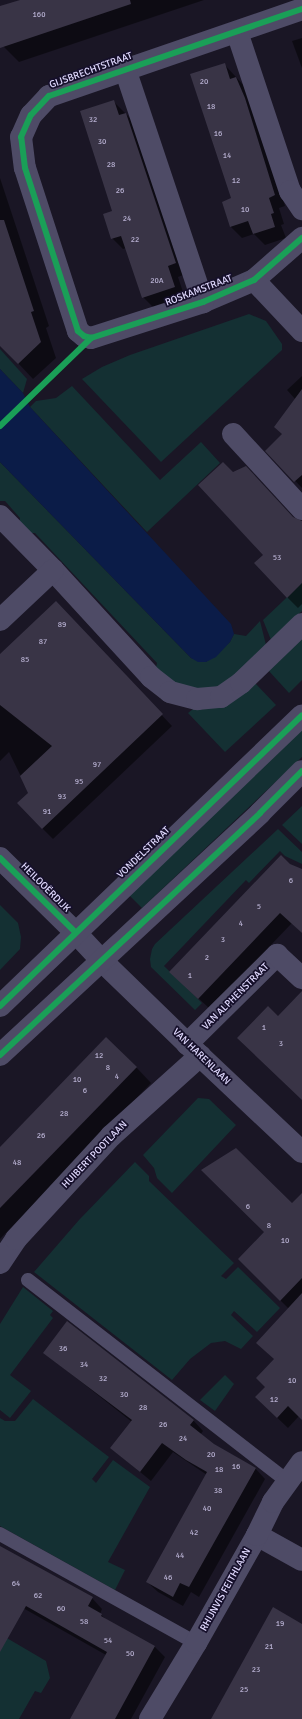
<!DOCTYPE html>
<html>
<head>
<meta charset="utf-8">
<style>
  body { margin:0 }
  #map { position:relative; width:302px; height:1719px; overflow:hidden; background:#1a1625; font-family:Signika,sans-serif }
  div>[style] { position:absolute }
  .green>* { inset:0; background:#143033 }
  .water>* { inset:0; background:#0b1c48 }
  .shadow>* { inset:0; background:#0007 }
  .building>* { inset:0; background:#393446 }
  .service>* { height:14px; margin:-7px; padding:0 7px; transform-origin:7px; border-radius:7px; background:#4e4b66 }
  .minor>* { height:22px; margin:-11px; padding:0 11px; transform-origin:11px; border-radius:11px; background:#4e4b66 }
  .tertiary>* { height:22px; margin:-11px; padding:0 11px; transform-origin:11px; border-radius:11px; background:#4e4b66 }
  .cycleway>* { height:6px; margin:-3px; padding:0 3px; transform-origin:3px; border-radius:3px; background:#1a9f57 }
  span { translate:-50% -50%; white-space:nowrap; text-align:center; line-height:1.15; -webkit-text-stroke:3.5px #16102b; paint-order:stroke }
  .number-label { font-size:8px; color:#b7b0d1 }
  .number-label span { -webkit-text-stroke-width:0 }
  .street-label { font-size:10px; color:#e1daff }
</style>
</head>
<body>
<div id="map">
  <div class="green">
    <i style="clip-path:polygon(249px 314px,266px 321px,282px 344px,282px 350px,161px 462px,82px 379px,102px 367px,130px 355px)"></i>
    <i style="clip-path:polygon(0 349px,27px 379px,23px 393px,0 369px)"></i>
    <i style="clip-path:polygon(72px 386px,160px 480px,201px 442px,220px 463px,147px 532px,30px 407px,36px 401px,56px 398px)"></i>
    <i style="clip-path:polygon(0 462px,191px 658px,206px 662px,230px 642px,234px 634px,246px 636px,260px 621px,266px 645px,225px 686px,186px 691px,155px 672px,157px 663px,35px 533px,25px 533px,19px 527px,20px 518px,5px 501px,0 501px)"></i>
    <i style="clip-path:polygon(302px 583px,302px 611px,271px 640px,263px 620px)"></i>
    <i style="clip-path:polygon(302px 637px,302px 680px,289px 693px,268px 670px)"></i>
    <i style="clip-path:polygon(255px 683px,276px 705px,225px 752px,188px 713px,198px 705px)"></i>
    <i style="clip-path:polygon(302px 724px,302px 757px,142px 908px,125px 891px)"></i>
    <i style="clip-path:polygon(302px 806px,302px 844px,282px 825px)"></i>
    <i style="clip-path:polygon(278px 829px,302px 852px,302px 864px,285px 856px,280px 851px,249px 883px,246px 880px,164px 966px,202px 1003px,195px 1010px,151px 967px,150px 959px,152px 949px,155px 944px)"></i>
    <i style="clip-path:polygon(0 905px,18px 923px,21px 937px,20px 949px,0 970px)"></i>
    <i style="clip-path:polygon(198px 1098px,209px 1099px,236px 1125px,172px 1193px,157px 1178px,154px 1168px,143px 1155px)"></i>
    <i style="clip-path:polygon(135px 1162px,149px 1176px,149px 1181px,234px 1263px,221px 1276px,226px 1279px,238px 1267px,280px 1308px,257px 1332px,234px 1311px,231px 1315px,253px 1336px,241px 1349px,225px 1341px,211px 1343px,190px 1359px,172px 1380px,34px 1272px,79px 1220px)"></i>
    <i style="clip-path:polygon(23px 1287px,53px 1311px,50px 1315px,53px 1318px,10px 1375px,31px 1391px,10px 1418px,0 1410px,0 1324px)"></i>
    <i style="clip-path:polygon(225px 1375px,234px 1384px,215px 1411px,200px 1400px)"></i>
    <i style="clip-path:polygon(33px 1399px,109px 1457px,92px 1479px,96px 1483px,113px 1460px,150px 1487px,108px 1562px,125px 1570px,115px 1590px,0 1526px,0 1418px,5px 1421px,15px 1421px)"></i>
    <i style="clip-path:polygon(0 1634px,46px 1661px,50px 1678px,41px 1693px,35px 1691px,19px 1719px,0 1719px)"></i>
  </div>
  <div class="water">
    <i style="clip-path:polygon(0 369px,23px 393px,30px 407px,231px 624px,234px 634px,230px 642px,216px 657px,206px 662px,198px 662px,191px 658px,0 462px)"></i>
  </div>
  <div class="shadow">
    <i style="clip-path:polygon(23px 0,204px 0,19px 62px,3px 46px,0 37px,0 8px)"></i>
    <i style="clip-path:polygon(302px 38px,302px 68px,292px 41px)"></i>
    <i style="clip-path:polygon(224px 64px,247px 89px,256px 109px,285px 206px,279px 208px,284px 224px,281px 225px,286px 238px,265px 245px,254px 234px,242px 238px,231px 227px,223px 202px,233px 199px)"></i>
    <i style="clip-path:polygon(113px 101px,137px 125px,186px 274px,178px 277px,185px 298px,154px 308px,143px 297px,126px 248px,123px 249px,112px 238px)"></i>
    <i style="clip-path:polygon(0 178px,49px 326px,46px 328px,56px 358px,33px 379px,2px 346px,0 329px)"></i>
    <i style="clip-path:polygon(302px 376px,302px 488px,267px 451px,283px 434px,296px 400px,287px 390px)"></i>
    <i style="clip-path:polygon(233px 473px,294px 520px,302px 522px,302px 604px,298px 608px,287px 597px,264px 555px)"></i>
    <i style="clip-path:polygon(66px 613px,172px 726px,53px 839px,42px 828px,29px 793px,9px 752px,0 761px,0 655px)"></i>
    <i style="clip-path:polygon(290px 865px,302px 871px,302px 933px,292px 923px,210px 1009px,182px 983px)"></i>
    <i style="clip-path:polygon(136px 1067px,151px 1083px,0 1239px,0 1148px)"></i>
    <i style="clip-path:polygon(302px 1214px,302px 1419px,299px 1416px,288px 1428px,267px 1408px,267px 1387px,289px 1309px,239px 1259px)"></i>
    <i style="clip-path:polygon(56px 1362px,193px 1420px,203px 1431px,200px 1435px,214px 1445px,255px 1468px,265px 1479px,199px 1597px,191px 1592px,183px 1606px,158px 1592px,147px 1582px,207px 1475px,173px 1452px,151px 1481px,111px 1448px,132px 1422px)"></i>
    <i style="clip-path:polygon(0 1547px,92px 1598px,102px 1609px,100px 1614px,107px 1620px,155px 1647px,165px 1657px,131px 1719px,71px 1719px,106px 1655px,0 1595px)"></i>
  </div>
  <div class="building">
    <i style="clip-path:polygon(20px 0,130px 0,131px 4px,0 48px,0 6px)"></i>
    <i style="clip-path:polygon(225px 63px,230px 79px,236px 77px,245px 98px,275px 195px,269px 198px,274px 213px,271px 214px,275px 227px,253px 234px,248px 221px,230px 227px,222px 202px,231px 198px,190px 74px)"></i>
    <i style="clip-path:polygon(114px 100px,119px 115px,126px 113px,176px 263px,168px 266px,175px 287px,142px 298px,121px 236px,111px 239px,103px 214px,112px 211px,80px 111px)"></i>
    <i style="clip-path:polygon(0 220px,4px 220px,34px 311px,31px 312px,41px 342px,18px 364px,0 346px)"></i>
    <i style="clip-path:polygon(302px 389px,302px 475px,294px 482px,265px 451px,282px 434px,274px 427px)"></i>
    <i style="clip-path:polygon(223px 462px,233px 472px,246px 466px,293px 517px,302px 521px,302px 583px,287px 598px,254px 563px,263px 555px,198px 485px)"></i>
    <i style="clip-path:polygon(56px 601px,163px 714px,42px 829px,17px 803px,28px 793px,20px 776px,52px 746px,0 705px,0 654px)"></i>
    <i style="clip-path:polygon(281px 855px,290px 864px,302px 869px,302px 933px,280px 913px,198px 999px,169px 972px)"></i>
    <i style="clip-path:polygon(302px 991px,302px 1100px,237px 1038px,268px 1006px,278px 1016px)"></i>
    <i style="clip-path:polygon(106px 1037px,137px 1067px,0 1208px,0 1147px)"></i>
    <i style="clip-path:polygon(236px 1148px,292px 1203px,302px 1193px,302px 1278px,280px 1301px,238px 1259px,264px 1232px,201px 1170px)"></i>
    <i style="clip-path:polygon(302px 1293px,302px 1420px,288px 1406px,277px 1418px,255px 1397px,265px 1387px,256px 1378px,274px 1359px,256px 1343px)"></i>
    <i style="clip-path:polygon(67px 1321px,194px 1420px,190px 1425px,214px 1444px,256px 1468px,189px 1587px,180px 1583px,173px 1597px,146px 1582px,207px 1472px,186px 1460px,162px 1443px,140px 1472px,110px 1448px,132px 1420px,43px 1353px)"></i>
    <i style="clip-path:polygon(0 1546px,93px 1597px,88px 1606px,102px 1614px,101px 1616px,155px 1646px,115px 1719px,70px 1719px,107px 1652px,26px 1606px,0 1652px)"></i>
    <i style="clip-path:polygon(273px 1607px,302px 1624px,302px 1719px,211px 1719px)"></i>
  </div>
  <div class="service">
    <i style="left:28px;top:1280px;width:329px;rotate:37.8deg"></i>
    <i style="left:0;top:1534px;width:224px;rotate:29.1deg"></i>
  </div>
  <div class="minor">
    <i style="left:302px;top:9px;width:268px;rotate:161deg"></i>
    <i style="left:49px;top:96px;width:26px;rotate:133deg"></i>
    <i style="left:31px;top:115px;width:24px;rotate:114deg"></i>
    <i style="left:21px;top:137px;width:31px;rotate:83deg"></i>
    <i style="left:25px;top:168px;width:171px;rotate:72deg"></i>
    <i style="left:78px;top:331px;width:8px;rotate:40deg"></i>
    <i style="left:84px;top:336px;width:7px;rotate:16deg"></i>
    <i style="left:91px;top:338px;width:118px;rotate:-17.8deg"></i>
    <i style="left:203px;top:302px;width:56px;rotate:-23.3deg"></i>
    <i style="left:254px;top:280px;width:64px;rotate:-41.2deg"></i>
    <i style="left:237px;top:32px;width:168px;rotate:71.6deg"></i>
    <i style="left:290px;top:191px;width:22px;rotate:56deg"></i>
    <i style="left:125px;top:69px;width:246px;rotate:71.5deg"></i>
    <i style="left:254px;top:280px;width:70px;rotate:46.7deg"></i>
    <i style="left:233px;top:434px;width:102px;rotate:47.4deg"></i>
    <i style="left:0;top:516px;width:76px;rotate:45.5deg"></i>
    <i style="left:53px;top:570px;width:145px;rotate:47.5deg"></i>
    <i style="left:151px;top:677px;width:24px;rotate:38deg"></i>
    <i style="left:170px;top:692px;width:28px;rotate:15deg"></i>
    <i style="left:197px;top:699px;width:24px;rotate:-5deg"></i>
    <i style="left:221px;top:697px;width:24px;rotate:-35deg"></i>
    <i style="left:241px;top:683px;width:85px;rotate:-44deg"></i>
    <i style="left:0;top:620px;width:73px;rotate:-43.3deg"></i>
    <i style="left:0;top:858px;width:105px;rotate:44.6deg"></i>
    <i style="left:102px;top:961px;width:136px;rotate:44.1deg"></i>
    <i style="left:200px;top:1056px;width:140px;rotate:43.3deg"></i>
    <i style="left:187px;top:1044px;width:127px;rotate:-44.7deg"></i>
    <i style="left:277px;top:955px;width:34px;rotate:43deg"></i>
    <i style="left:0;top:1263px;width:29px;rotate:-56deg"></i>
    <i style="left:16px;top:1239px;width:140px;rotate:-47.3deg"></i>
    <i style="left:111px;top:1136px;width:120px;rotate:-42deg"></i>
    <i style="left:257px;top:1535px;width:51px;rotate:29.1deg"></i>
    <i style="left:150px;top:1719px;width:89px;rotate:-58.8deg"></i>
    <i style="left:196px;top:1643px;width:124px;rotate:-60.5deg"></i>
    <i style="left:257px;top:1535px;width:37px;rotate:-64deg"></i>
    <i style="left:273px;top:1502px;width:49px;rotate:-54.1deg"></i>
  </div>
  <div class="tertiary">
    <i style="left:75px;top:932px;width:40px;rotate:47deg"></i>
    <i style="left:0;top:1006px;width:419px;rotate:-43.9deg"></i>
    <i style="left:0;top:1055px;width:355px;rotate:-42.9deg"></i>
    <i style="left:260px;top:813px;width:59px;rotate:-45deg"></i>
  </div>
  <div class="cycleway">
    <i style="left:91px;top:338px;width:7px;rotate:-164deg"></i>
    <i style="left:84px;top:336px;width:8px;rotate:-140deg"></i>
    <i style="left:78px;top:331px;width:171px;rotate:-108deg"></i>
    <i style="left:25px;top:168px;width:31px;rotate:-97deg"></i>
    <i style="left:21px;top:137px;width:24px;rotate:-66deg"></i>
    <i style="left:31px;top:115px;width:26px;rotate:-47deg"></i>
    <i style="left:49px;top:96px;width:268px;rotate:-19deg"></i>
    <i style="left:0;top:426px;width:127px;rotate:-44deg"></i>
    <i style="left:91px;top:338px;width:118px;rotate:-17.8deg"></i>
    <i style="left:203px;top:302px;width:56px;rotate:-23.3deg"></i>
    <i style="left:254px;top:280px;width:64px;rotate:-41.2deg"></i>
    <i style="left:0;top:858px;width:105px;rotate:44.6deg"></i>
    <i style="left:0;top:1006px;width:419px;rotate:-43.9deg"></i>
    <i style="left:0;top:1055px;width:355px;rotate:-42.9deg"></i>
    <i style="left:260px;top:813px;width:59px;rotate:-45deg"></i>
  </div>
  <div class="number-label">
    <span style="left:39px;top:15px">160</span>
    <span style="left:204px;top:82px">20</span>
    <span style="left:211px;top:107px">18</span>
    <span style="left:93px;top:120px">32</span>
    <span style="left:218px;top:134px">16</span>
    <span style="left:102px;top:142px">30</span>
    <span style="left:227px;top:156px">14</span>
    <span style="left:111px;top:165px">28</span>
    <span style="left:236px;top:181px">12</span>
    <span style="left:120px;top:191px">26</span>
    <span style="left:245px;top:210px">10</span>
    <span style="left:127px;top:219px">24</span>
    <span style="left:135px;top:240px">22</span>
    <span style="left:157px;top:281px">20A</span>
    <span style="left:277px;top:558px">53</span>
    <span style="left:62px;top:625px">89</span>
    <span style="left:43px;top:642px">87</span>
    <span style="left:25px;top:660px">85</span>
    <span style="left:97px;top:765px">97</span>
    <span style="left:79px;top:782px">95</span>
    <span style="left:62px;top:797px">93</span>
    <span style="left:47px;top:812px">91</span>
    <span style="left:291px;top:881px">6</span>
    <span style="left:259px;top:907px">5</span>
    <span style="left:241px;top:924px">4</span>
    <span style="left:223px;top:940px">3</span>
    <span style="left:207px;top:958px">2</span>
    <span style="left:190px;top:976px">1</span>
    <span style="left:264px;top:1028px">1</span>
    <span style="left:281px;top:1044px">3</span>
    <span style="left:99px;top:1056px">12</span>
    <span style="left:108px;top:1068px">8</span>
    <span style="left:117px;top:1077px">4</span>
    <span style="left:77px;top:1080px">10</span>
    <span style="left:85px;top:1091px">6</span>
    <span style="left:64px;top:1114px">28</span>
    <span style="left:41px;top:1136px">26</span>
    <span style="left:17px;top:1163px">48</span>
    <span style="left:248px;top:1207px">6</span>
    <span style="left:269px;top:1226px">8</span>
    <span style="left:285px;top:1241px">10</span>
    <span style="left:63px;top:1349px">36</span>
    <span style="left:84px;top:1365px">34</span>
    <span style="left:103px;top:1379px">32</span>
    <span style="left:292px;top:1381px">10</span>
    <span style="left:124px;top:1395px">30</span>
    <span style="left:274px;top:1400px">12</span>
    <span style="left:143px;top:1408px">28</span>
    <span style="left:163px;top:1425px">26</span>
    <span style="left:183px;top:1439px">24</span>
    <span style="left:211px;top:1455px">20</span>
    <span style="left:236px;top:1467px">16</span>
    <span style="left:219px;top:1470px">18</span>
    <span style="left:218px;top:1491px">38</span>
    <span style="left:207px;top:1509px">40</span>
    <span style="left:194px;top:1533px">42</span>
    <span style="left:180px;top:1556px">44</span>
    <span style="left:168px;top:1578px">46</span>
    <span style="left:16px;top:1584px">64</span>
    <span style="left:38px;top:1596px">62</span>
    <span style="left:61px;top:1609px">60</span>
    <span style="left:84px;top:1622px">58</span>
    <span style="left:280px;top:1624px">19</span>
    <span style="left:108px;top:1641px">54</span>
    <span style="left:269px;top:1647px">21</span>
    <span style="left:130px;top:1654px">50</span>
    <span style="left:256px;top:1670px">23</span>
    <span style="left:244px;top:1690px">25</span>
  </div>
  <div class="street-label">
    <span style="left:91px;top:71px;rotate:-20deg">GIJSBRECHTSTRAAT</span>
    <span style="left:199px;top:291px;rotate:-21deg">ROSKAMSTRAAT</span>
    <span style="left:144px;top:853px;rotate:-44deg">VONDELSTRAAT</span>
    <span style="left:45px;top:888px;rotate:45deg">HEILOOËRDIJK</span>
    <span style="left:236px;top:997px;rotate:-45deg">VAN ALPHENSTRAAT</span>
    <span style="left:201px;top:1057px;rotate:44deg">VAN HARENLAAN</span>
    <span style="left:95px;top:1155px;rotate:-46deg">HUIBERT POOTLAAN</span>
    <span style="left:226px;top:1590px;rotate:-61deg">RHIJNVIS FEITHLAAN</span>
  </div>
</div>
</body>
</html>
